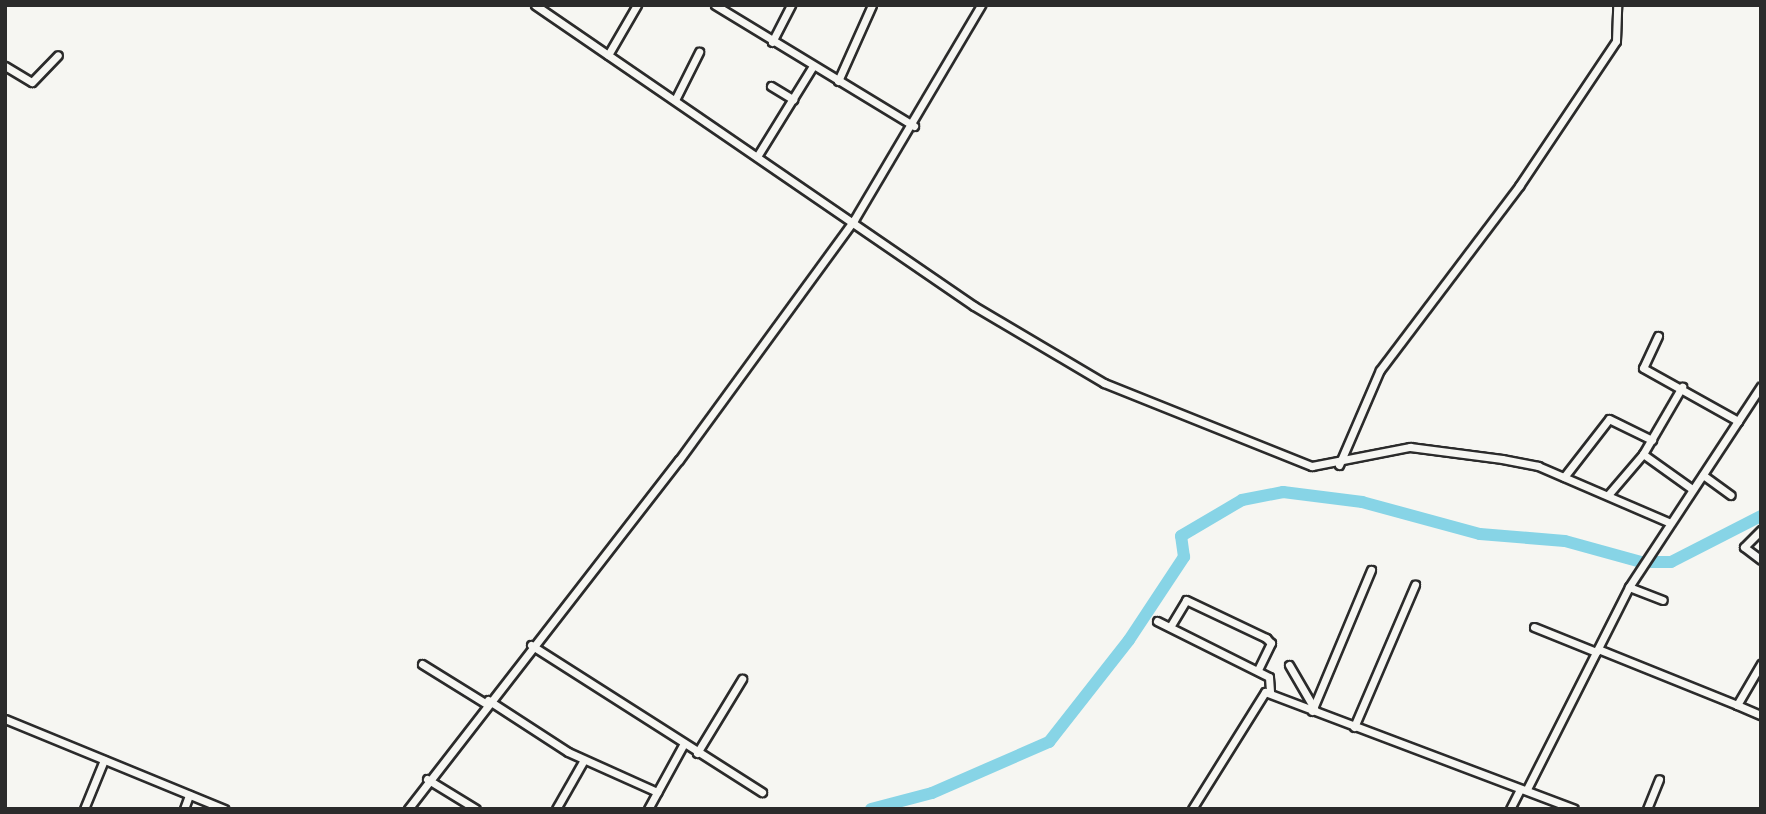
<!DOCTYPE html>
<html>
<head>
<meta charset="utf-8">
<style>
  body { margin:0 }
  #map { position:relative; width:1766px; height:814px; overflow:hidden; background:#f6f6f2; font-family:Mynerve,sans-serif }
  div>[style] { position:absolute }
  .river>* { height:12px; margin:-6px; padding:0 6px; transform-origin:6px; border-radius:6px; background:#87d4e6 }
  .roads { filter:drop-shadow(2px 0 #2b2b2b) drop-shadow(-2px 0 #2b2b2b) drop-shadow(0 2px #2b2b2b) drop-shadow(0 -2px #2b2b2b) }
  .minor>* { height:7px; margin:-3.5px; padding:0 3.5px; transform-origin:3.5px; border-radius:3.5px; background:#f6f6f2 }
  span { translate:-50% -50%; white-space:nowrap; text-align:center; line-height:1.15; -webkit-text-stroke:5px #f6f6f2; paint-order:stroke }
  .frame { position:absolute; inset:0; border:7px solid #2b2b2b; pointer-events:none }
</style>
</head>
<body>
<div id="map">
  <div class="river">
    <i style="left:871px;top:809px;width:63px;rotate:-14.7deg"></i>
    <i style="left:932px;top:793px;width:128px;rotate:-23.6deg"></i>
    <i style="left:1049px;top:742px;width:130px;rotate:-51.9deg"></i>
    <i style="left:1129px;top:640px;width:100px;rotate:-56.5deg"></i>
    <i style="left:1184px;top:557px;width:21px;rotate:-98deg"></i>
    <i style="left:1181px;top:536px;width:71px;rotate:-30.5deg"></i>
    <i style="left:1242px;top:500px;width:42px;rotate:-11deg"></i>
    <i style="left:1283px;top:492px;width:80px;rotate:7.2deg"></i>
    <i style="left:1362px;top:502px;width:122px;rotate:15.2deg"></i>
    <i style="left:1480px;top:534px;width:85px;rotate:4.7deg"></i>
    <i style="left:1565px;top:541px;width:79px;rotate:15.4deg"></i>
    <i style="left:1641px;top:562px;width:30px"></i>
    <i style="left:1671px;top:562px;width:101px;rotate:-27.1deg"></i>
  </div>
  <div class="roads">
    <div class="minor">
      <i style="left:535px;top:5px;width:532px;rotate:34.44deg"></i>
      <i style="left:974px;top:306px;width:151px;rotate:30.6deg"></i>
      <i style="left:1104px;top:383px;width:224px;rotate:21.8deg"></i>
      <i style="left:1312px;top:466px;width:100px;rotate:-11deg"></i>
      <i style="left:1410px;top:447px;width:93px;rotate:7.4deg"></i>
      <i style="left:1502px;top:459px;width:37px;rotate:11deg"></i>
      <i style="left:1538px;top:466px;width:142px;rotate:23.3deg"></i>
      <i style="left:715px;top:5px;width:233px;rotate:31.3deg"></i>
      <i style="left:772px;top:42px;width:42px;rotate:-62.8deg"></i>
      <i style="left:608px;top:55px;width:58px;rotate:-59.9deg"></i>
      <i style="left:5px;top:66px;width:31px;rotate:31deg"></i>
      <i style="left:32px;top:82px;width:37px;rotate:-46deg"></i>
      <i style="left:838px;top:81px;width:83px;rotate:-65.9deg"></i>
      <i style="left:771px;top:86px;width:26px;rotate:31deg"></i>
      <i style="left:675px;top:100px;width:54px;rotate:-63.4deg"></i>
      <i style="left:758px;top:155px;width:105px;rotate:-58.3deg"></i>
      <i style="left:1658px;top:336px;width:35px;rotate:115deg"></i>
      <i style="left:1643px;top:368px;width:109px;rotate:29.2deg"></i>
      <i style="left:1643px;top:454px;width:60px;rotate:35.5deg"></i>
      <i style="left:1339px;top:465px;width:103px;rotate:-66.7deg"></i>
      <i style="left:1380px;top:370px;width:231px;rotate:-52.9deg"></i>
      <i style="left:1519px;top:186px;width:174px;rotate:-56.2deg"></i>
      <i style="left:1616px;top:41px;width:36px;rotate:-88deg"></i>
      <i style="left:1703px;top:475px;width:34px;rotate:36deg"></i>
      <i style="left:1564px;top:477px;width:73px;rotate:-52.2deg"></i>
      <i style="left:1609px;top:419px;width:48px;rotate:26deg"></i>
      <i style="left:1608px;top:495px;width:54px;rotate:-49.5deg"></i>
      <i style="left:1643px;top:454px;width:78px;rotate:-59.8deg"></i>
      <i style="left:1761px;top:530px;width:24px;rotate:135deg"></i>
      <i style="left:1744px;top:547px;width:21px;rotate:37deg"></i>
      <i style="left:1629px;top:587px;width:36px;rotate:21deg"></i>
      <i style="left:1157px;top:621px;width:125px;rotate:26.6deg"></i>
      <i style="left:1269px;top:677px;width:16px;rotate:86deg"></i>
      <i style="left:1170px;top:627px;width:31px;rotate:-59deg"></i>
      <i style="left:1186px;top:600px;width:89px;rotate:25.4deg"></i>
      <i style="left:1266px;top:638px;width:7px;rotate:45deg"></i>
      <i style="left:1271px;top:643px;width:30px;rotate:116deg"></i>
      <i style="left:1534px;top:627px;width:67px;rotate:22deg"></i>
      <i style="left:531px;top:645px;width:274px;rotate:32.5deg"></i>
      <i style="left:1598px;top:649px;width:150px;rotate:21.9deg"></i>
      <i style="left:1737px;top:705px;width:48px;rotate:-59.7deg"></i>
      <i style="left:422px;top:664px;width:74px;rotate:31.8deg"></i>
      <i style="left:1289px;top:665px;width:50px;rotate:59.8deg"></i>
      <i style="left:488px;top:700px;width:95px;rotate:33deg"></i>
      <i style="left:568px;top:752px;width:98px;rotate:24.2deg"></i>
      <i style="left:1737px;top:705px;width:26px;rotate:23deg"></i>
      <i style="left:1312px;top:711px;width:153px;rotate:-67.3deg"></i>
      <i style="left:5px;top:719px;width:237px;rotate:22.3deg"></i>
      <i style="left:1354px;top:727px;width:155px;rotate:-66.8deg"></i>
      <i style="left:697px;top:753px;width:87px;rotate:-58.7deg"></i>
      <i style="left:427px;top:779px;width:57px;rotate:31.5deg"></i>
      <i style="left:1527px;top:789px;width:226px;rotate:-63.2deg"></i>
      <i style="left:1629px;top:587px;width:240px;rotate:-56.7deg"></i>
      <i style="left:84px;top:809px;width:53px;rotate:-67.8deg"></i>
      <i style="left:184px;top:809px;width:15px;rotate:-70deg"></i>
      <i style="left:408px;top:809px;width:442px;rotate:-52.2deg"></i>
      <i style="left:679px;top:460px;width:297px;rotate:-53.9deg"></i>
      <i style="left:854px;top:220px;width:250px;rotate:-59.4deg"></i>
      <i style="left:556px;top:809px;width:56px;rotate:-60.3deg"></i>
      <i style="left:648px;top:809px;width:73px;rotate:-61.3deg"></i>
      <i style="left:1192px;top:809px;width:138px;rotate:-58deg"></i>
      <i style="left:1265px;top:692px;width:330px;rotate:20.7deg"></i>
      <i style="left:1510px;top:809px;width:22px;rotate:-63deg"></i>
      <i style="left:1647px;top:809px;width:32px;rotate:-68deg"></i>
    </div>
  </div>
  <div class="frame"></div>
</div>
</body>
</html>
